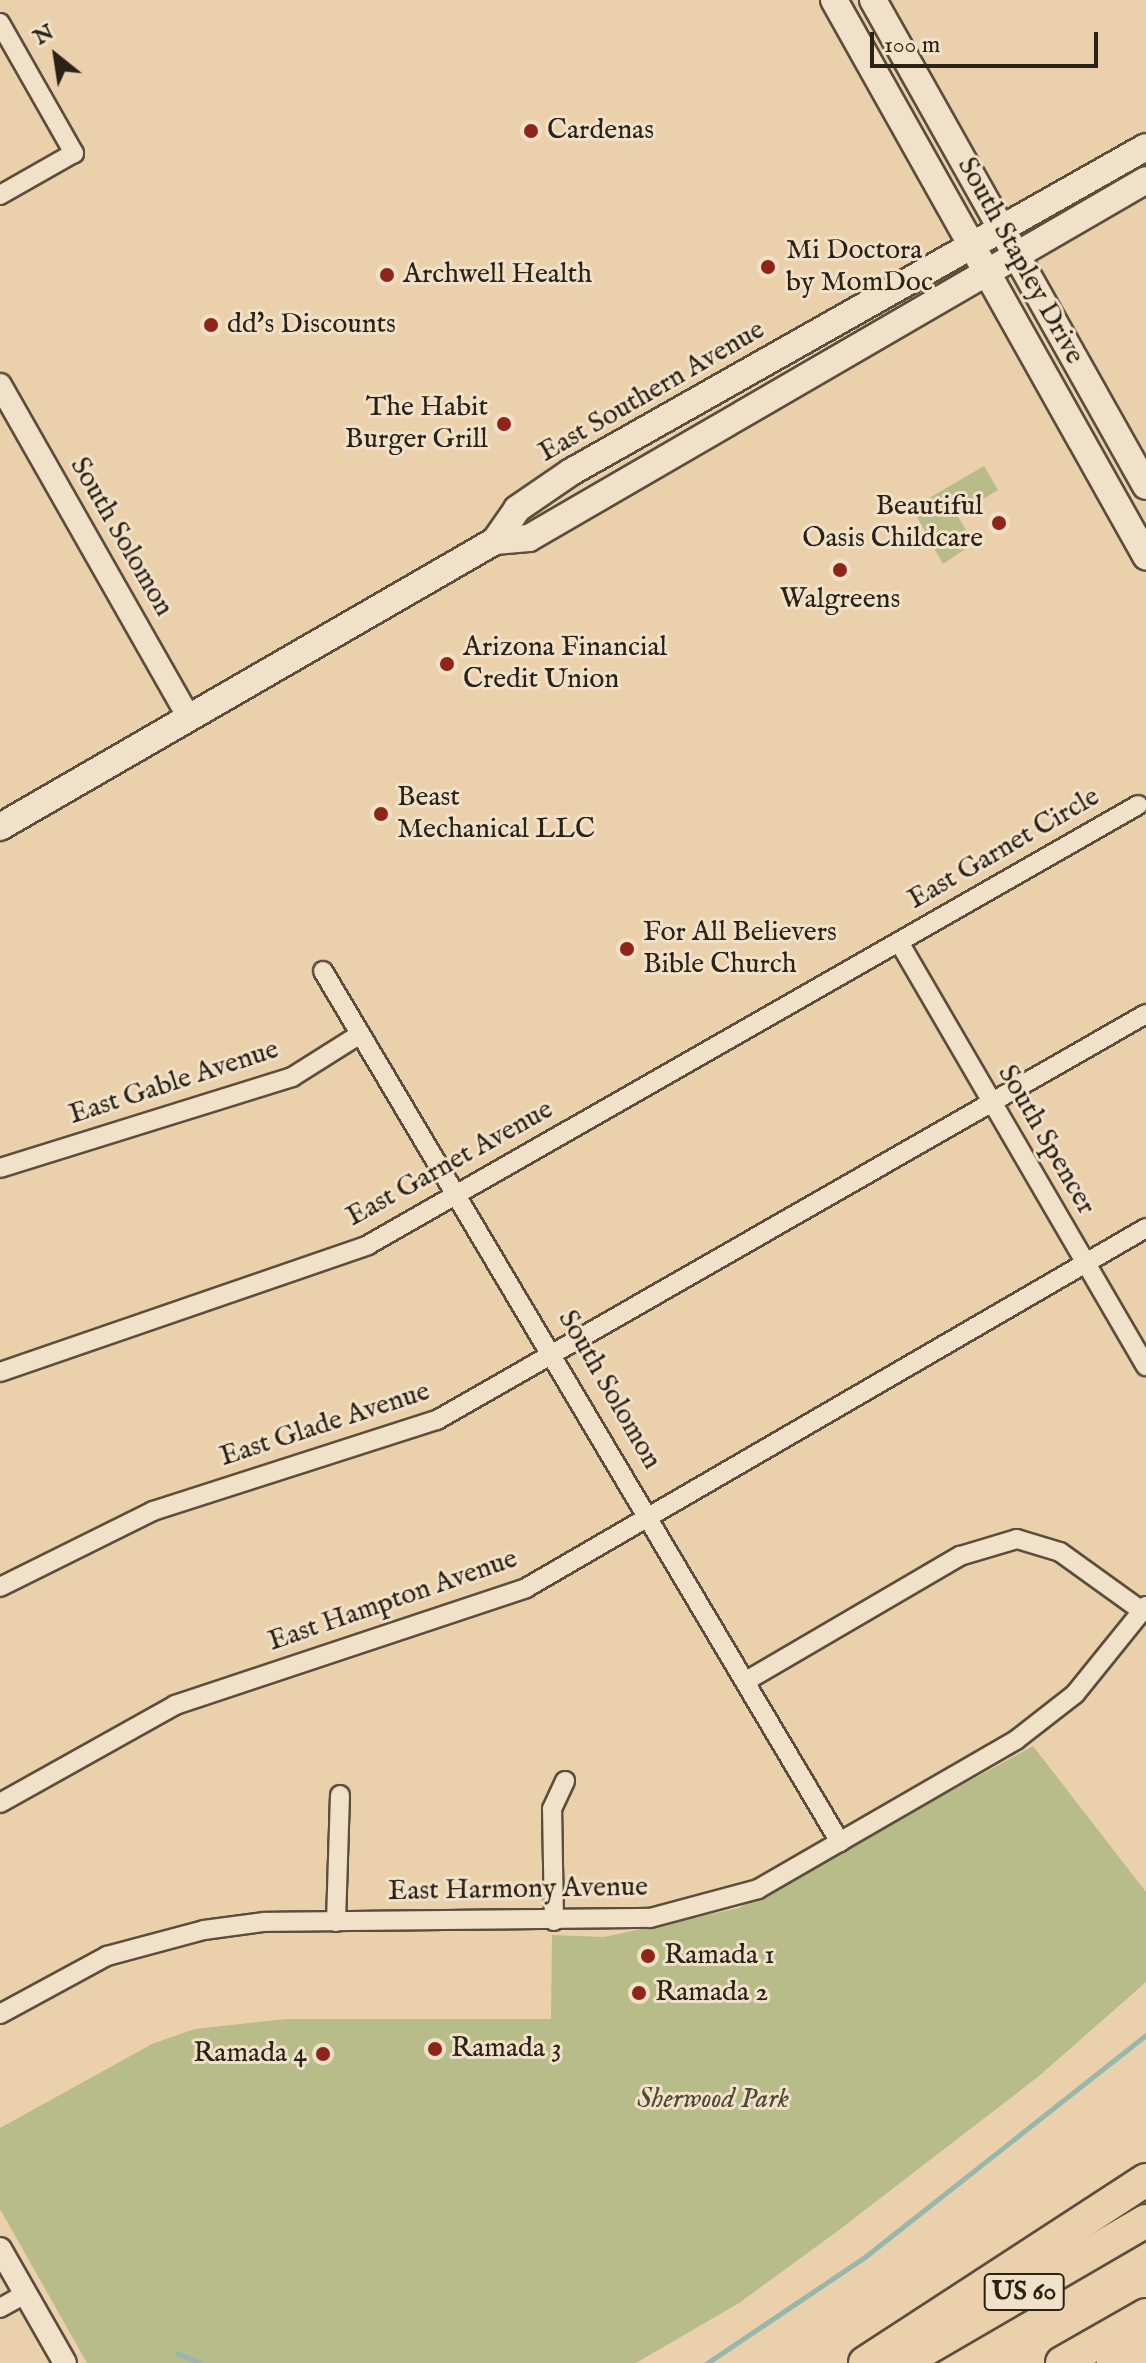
<!DOCTYPE html>
<html>
<head>
<meta charset="utf-8">
<style>
  body { margin:0 }
  #map { position:relative; width:1146px; height:2363px; overflow:hidden; background:#ead1ac; font-family:"IM FELL English",serif }
  div>[style] { position:absolute }
  .green>* { inset:0; background:#b7bc89 }
  .stream>* { height:5px; margin:-2.5px; padding:0 2.5px; transform-origin:2.5px; border-radius:2.5px; background:#98b7ac }
  .roads { filter:drop-shadow(2px 0 #5b4e3c) drop-shadow(-2px 0 #5b4e3c) drop-shadow(0 2px #5b4e3c) drop-shadow(0 -2px #5b4e3c) }
  .minor>* { height:18px; margin:-9px; padding:0 9px; transform-origin:9px; border-radius:9px; background:#f1e1c9 }
  .tertiary>* { height:22px; margin:-11px; padding:0 11px; transform-origin:11px; border-radius:11px; background:#f1e1c9 }
  .secondary>* { height:26px; margin:-13px; padding:0 13px; transform-origin:13px; border-radius:13px; background:#f1e1c9 }
  .motorway>* { height:32px; margin:-16px; padding:0 16px; transform-origin:16px; border-radius:16px; background:#ead1ac }
  .dots>* { width:22px; height:22px; translate:-50% -50%; box-sizing:border-box; border:4px solid #f1e1c9; border-radius:50% }
  span { translate:-50% -50%; white-space:nowrap; text-align:center; line-height:1.15; -webkit-text-stroke:6px #f1e1c9; paint-order:stroke }
  .shield-label span { padding:2px 6px; background:#f1e1c9; border:2px solid; border-radius:6px; -webkit-text-stroke-width:0 }
  .shield-label { font-size:26px; color:#2b2217; font-weight:700 }
  .poi-label { font-size:28px; color:#2b2217 }
  .left { translate:0 -50%; text-align:left }
  .right { translate:-100% -50%; text-align:right }
  .street-label { font-size:28px; color:#2b2217 }
  .park-label { font-size:28px; color:#4e4834; font-style:italic }
  .north { position:absolute; left:16px; top:16px; width:80px; height:80px; -webkit-text-stroke:6px #f1e1c9; paint-order:stroke; rotate:330deg; font-size:22px; font-weight:700; line-height:32px; text-align:center; color:#2b2217 }
  .north::after { content:''; display:block; margin:auto; width:28px; height:36px; background:#2b2217; clip-path:polygon(50% 0,100% 100%,50% 72%,0 100%) }
  .scale { position:absolute; left:870px; top:32px; width:228px; height:36px; box-sizing:border-box; border:4px solid #2b2217; border-top:0; padding-left:10px; font-size:24px; line-height:28px; white-space:nowrap; color:#2b2217; -webkit-text-stroke:6px #f1e1c9; paint-order:stroke }
</style>
</head>
<body>
<div id="map">
  <div class="green">
    <i style="clip-path:polygon(984px 466px,998px 490px,957px 515px,974px 543px,943px 564px,912px 508px)"></i>
    <i style="clip-path:polygon(1033px 1746px,1146px 1892px,1146px 1982px,1039px 2076px,835px 2233px,739px 2303px,636px 2363px,87px 2363px,0 2209px,0 2128px,152px 2044px,195px 2029px,286px 2019px,551px 2019px,552px 1935px,604px 1937px,739px 1908px)"></i>
  </div>
  <div class="stream">
    <i style="left:177px;top:2353px;width:25px;rotate:23deg"></i>
    <i style="left:707px;top:2363px;width:192px;rotate:-33.9deg"></i>
    <i style="left:866px;top:2256px;width:357px;rotate:-38.3deg"></i>
  </div>
  <div class="roads">
    <div class="minor">
      <i style="left:0;top:23px;width:150px;rotate:60.4deg"></i>
      <i style="left:74px;top:153px;width:85px;rotate:150.4deg"></i>
      <i style="left:899px;top:942px;width:491px;rotate:59.8deg"></i>
      <i style="left:323px;top:971px;width:1013px;rotate:59.31deg"></i>
      <i style="left:0;top:1168px;width:306px;rotate:-17.3deg"></i>
      <i style="left:292px;top:1077px;width:79px;rotate:-32.1deg"></i>
      <i style="left:0;top:1372px;width:389px;rotate:-19deg"></i>
      <i style="left:368px;top:1245px;width:887px;rotate:-29.74deg"></i>
      <i style="left:0;top:1587px;width:171px;rotate:-26.4deg"></i>
      <i style="left:153px;top:1511px;width:298px;rotate:-17.8deg"></i>
      <i style="left:437px;top:1420px;width:817px;rotate:-29.8deg"></i>
      <i style="left:746px;top:1681px;width:248px;rotate:-30.3deg"></i>
      <i style="left:960px;top:1556px;width:59px;rotate:-16.6deg"></i>
      <i style="left:1017px;top:1539px;width:45px;rotate:16.8deg"></i>
      <i style="left:1060px;top:1552px;width:101px;rotate:35.7deg"></i>
      <i style="left:0;top:1803px;width:201px;rotate:-29.2deg"></i>
      <i style="left:175px;top:1705px;width:370px;rotate:-18.4deg"></i>
      <i style="left:526px;top:1588px;width:717px;rotate:-30.14deg"></i>
      <i style="left:554px;top:1921px;width:112px;rotate:-91deg"></i>
      <i style="left:552px;top:1809px;width:31px;rotate:-65deg"></i>
      <i style="left:336px;top:1922px;width:127px;rotate:-88.2deg"></i>
      <i style="left:0;top:2014px;width:122px;rotate:-28.5deg"></i>
      <i style="left:107px;top:1956px;width:100px;rotate:-15deg"></i>
      <i style="left:204px;top:1930px;width:61px;rotate:-7.6deg"></i>
      <i style="left:264px;top:1922px;width:386px;rotate:-0.6deg"></i>
      <i style="left:650px;top:1918px;width:112px;rotate:-15deg"></i>
      <i style="left:758px;top:1889px;width:298px;rotate:-30deg"></i>
      <i style="left:1016px;top:1740px;width:75px;rotate:-37.9deg"></i>
      <i style="left:1075px;top:1694px;width:113px;rotate:-51.1deg"></i>
      <i style="left:0;top:2308px;width:29px;rotate:-29deg"></i>
    </div>
    <div class="tertiary">
      <i style="left:0;top:385px;width:383px;rotate:60.4deg"></i>
      <i style="left:0;top:2249px;width:131px;rotate:60.3deg"></i>
    </div>
    <div class="secondary">
      <i style="left:834px;top:0;width:638px;rotate:60.7deg"></i>
      <i style="left:873px;top:0;width:557px;rotate:60.68deg"></i>
      <i style="left:495px;top:541px;width:34px;rotate:-5deg"></i>
      <i style="left:529px;top:538px;width:713px;rotate:-30.12deg"></i>
      <i style="left:0;top:827px;width:572px;rotate:-30.02deg"></i>
      <i style="left:495px;top:541px;width:39px;rotate:-55deg"></i>
      <i style="left:517px;top:509px;width:65px;rotate:-34.4deg"></i>
      <i style="left:571px;top:472px;width:660px;rotate:-29.48deg"></i>
    </div>
    <div class="motorway">
      <i style="left:865px;top:2363px;width:335px;rotate:-33.1deg"></i>
      <i style="left:902px;top:2363px;width:282px;rotate:-30.2deg"></i>
      <i style="left:1062px;top:2363px;width:97px;rotate:-29.7deg"></i>
      <i style="left:1113px;top:2363px;width:37px;rotate:-27deg"></i>
    </div>
  </div>
  <div class="dots">
    <i style="left:531px;top:131px;background:#8f2418"></i>
    <i style="left:768px;top:267px;background:#8f2418"></i>
    <i style="left:387px;top:275px;background:#8f2418"></i>
    <i style="left:211px;top:325px;background:#8f2418"></i>
    <i style="left:504px;top:424px;background:#8f2418"></i>
    <i style="left:999px;top:523px;background:#8f2418"></i>
    <i style="left:840px;top:570px;background:#8f2418"></i>
    <i style="left:447px;top:664px;background:#8f2418"></i>
    <i style="left:381px;top:814px;background:#8f2418"></i>
    <i style="left:627px;top:949px;background:#8f2418"></i>
    <i style="left:648px;top:1956px;background:#8f2418"></i>
    <i style="left:639px;top:1993px;background:#8f2418"></i>
    <i style="left:435px;top:2049px;background:#8f2418"></i>
    <i style="left:323px;top:2054px;background:#8f2418"></i>
  </div>
  <div class="shield-label">
    <span style="left:1024px;top:2292px">US 60</span>
  </div>
  <div class="poi-label">
    <span class="left" style="left:547px;top:131px">Cardenas</span>
    <span class="left" style="left:786px;top:267px">Mi Doctora<br>by MomDoc</span>
    <span class="left" style="left:403px;top:275px">Archwell Health</span>
    <span class="left" style="left:227px;top:325px">dd's Discounts</span>
    <span class="right" style="left:488px;top:424px">The Habit<br>Burger Grill</span>
    <span class="right" style="left:983px;top:523px">Beautiful<br>Oasis Childcare</span>
    <span style="left:840px;top:600px">Walgreens</span>
    <span class="left" style="left:463px;top:664px">Arizona Financial<br>Credit Union</span>
    <span class="left" style="left:397px;top:814px">Beast<br>Mechanical LLC</span>
    <span class="left" style="left:643px;top:949px">For All Believers<br>Bible Church</span>
    <span class="left" style="left:664px;top:1956px">Ramada 1</span>
    <span class="left" style="left:655px;top:1993px">Ramada 2</span>
    <span class="left" style="left:451px;top:2049px">Ramada 3</span>
    <span class="right" style="left:307px;top:2054px">Ramada 4</span>
  </div>
  <div class="street-label">
    <span style="left:1020px;top:261px;rotate:61deg">South Stapley Drive</span>
    <span style="left:652px;top:392px;rotate:-30deg">East Southern Avenue</span>
    <span style="left:121px;top:537px;rotate:60deg">South Solomon</span>
    <span style="left:1004px;top:849px;rotate:-30deg">East Garnet Circle</span>
    <span style="left:174px;top:1083px;rotate:-18deg">East Gable Avenue</span>
    <span style="left:1046px;top:1140px;rotate:60deg">South Spencer</span>
    <span style="left:450px;top:1164px;rotate:-29deg">East Garnet Avenue</span>
    <span style="left:609px;top:1390px;rotate:60deg">South Solomon</span>
    <span style="left:325px;top:1425px;rotate:-18deg">East Glade Avenue</span>
    <span style="left:393px;top:1601px;rotate:-19deg">East Hampton Avenue</span>
    <span style="left:518px;top:1890px;rotate:-1deg">East Harmony Avenue</span>
  </div>
  <div class="park-label">
    <span style="left:713px;top:2100px">Sherwood Park</span>
  </div>
  <div class="north">N</div>
  <div class="scale">100 m</div>
</div>
</body>
</html>
